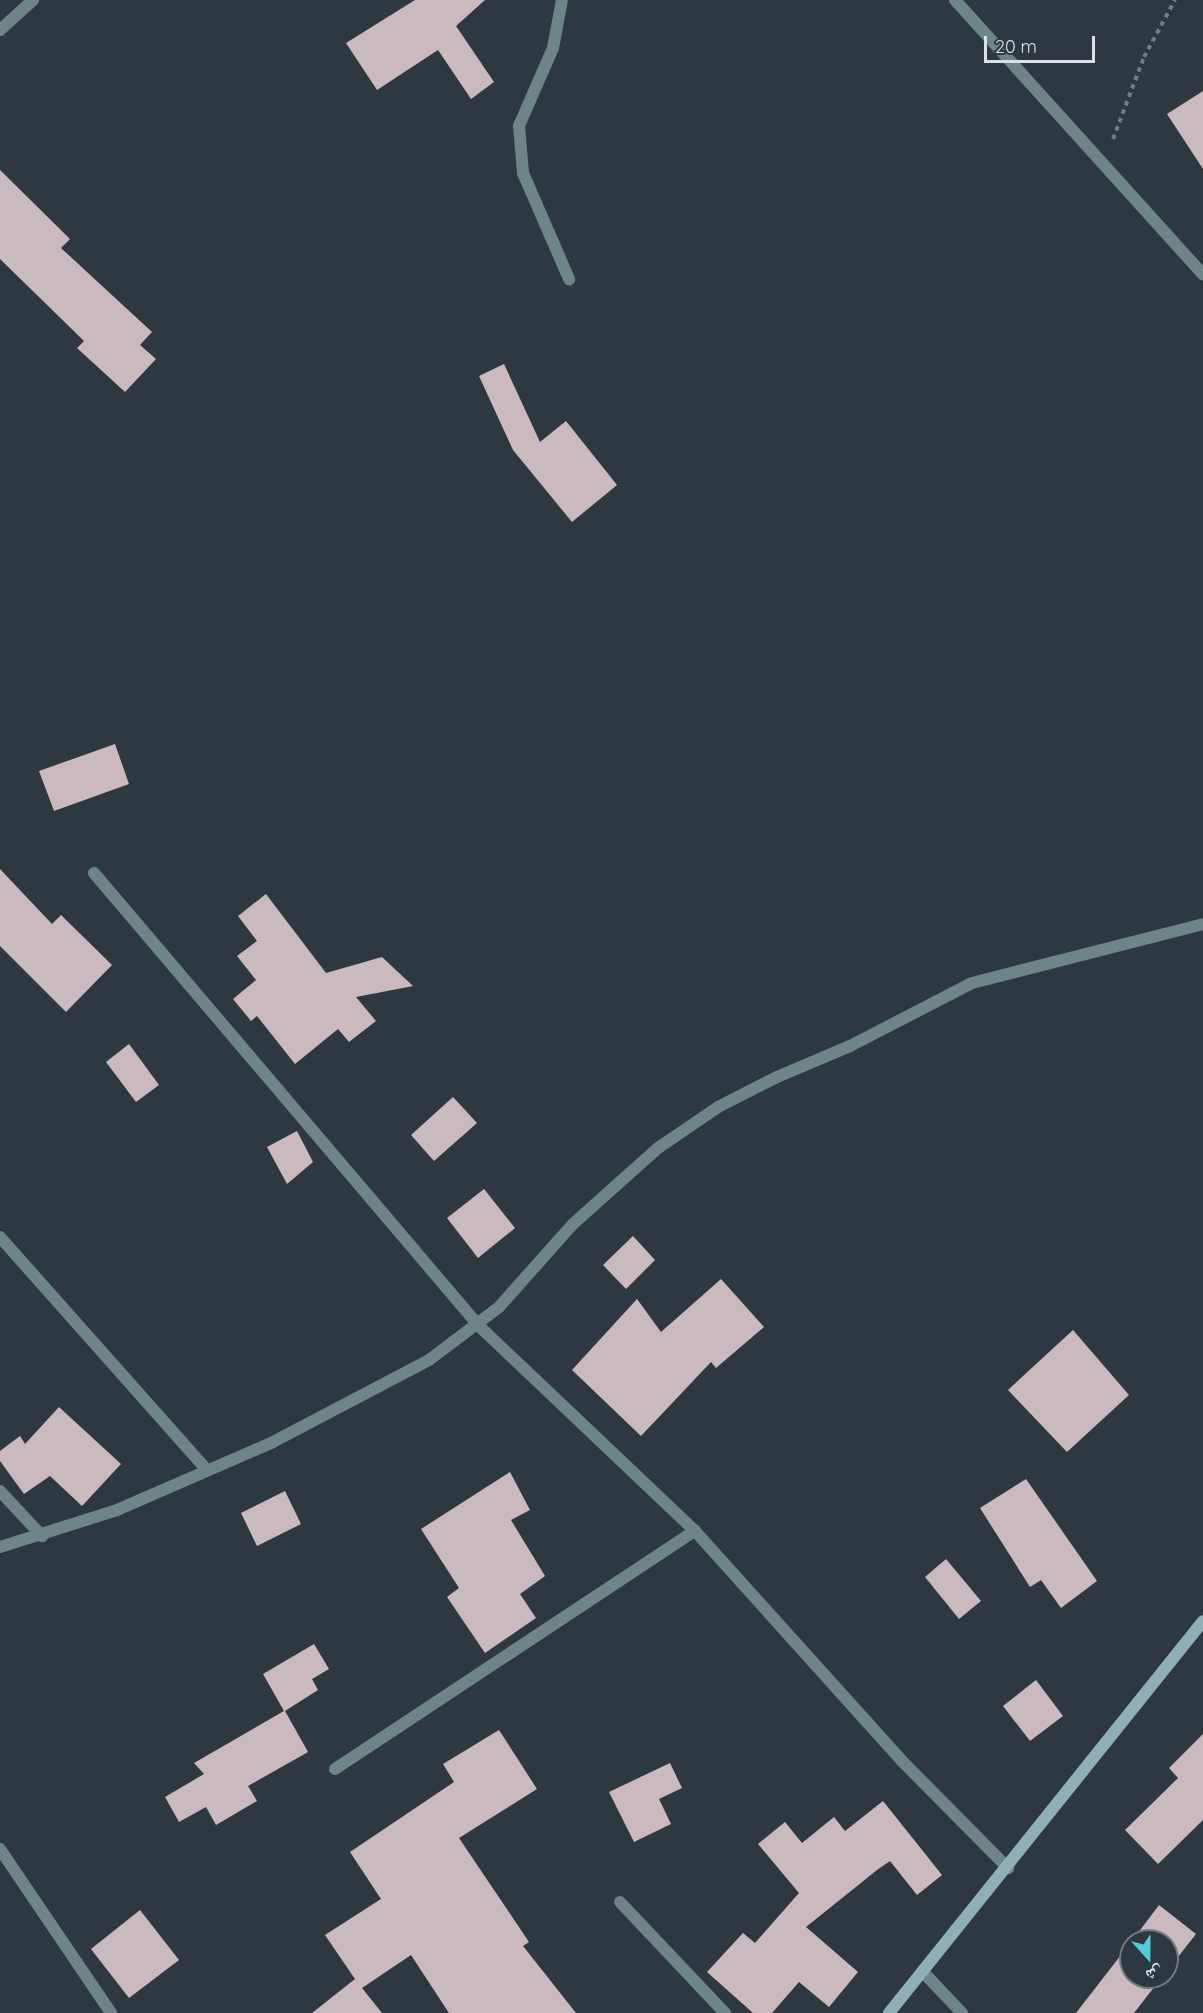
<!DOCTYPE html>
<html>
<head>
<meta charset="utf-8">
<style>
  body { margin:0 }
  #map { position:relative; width:1203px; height:2013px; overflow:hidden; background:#2e3840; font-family:Quicksand,"Noto Naskh Arabic",sans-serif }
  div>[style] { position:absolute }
  .building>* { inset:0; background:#cabac0 }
  .path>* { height:4px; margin-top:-2px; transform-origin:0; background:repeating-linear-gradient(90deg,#747c83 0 4.5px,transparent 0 9px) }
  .minor>* { height:12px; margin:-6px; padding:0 6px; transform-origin:6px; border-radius:6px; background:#6f8487 }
  .secondary>* { height:12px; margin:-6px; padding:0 6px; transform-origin:6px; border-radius:6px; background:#8dafb5 }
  span { translate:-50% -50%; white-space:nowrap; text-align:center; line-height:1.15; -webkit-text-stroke:6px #2e3840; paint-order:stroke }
  .north { position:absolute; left:1119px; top:1929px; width:60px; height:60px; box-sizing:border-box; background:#2e3840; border:2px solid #737b82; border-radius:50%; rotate:159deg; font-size:16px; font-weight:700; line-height:24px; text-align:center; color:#dae0e5 }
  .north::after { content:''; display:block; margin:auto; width:21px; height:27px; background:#53cbdb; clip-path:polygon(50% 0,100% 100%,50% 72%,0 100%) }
  .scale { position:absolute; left:984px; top:36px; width:111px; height:27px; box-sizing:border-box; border:3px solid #dae0e5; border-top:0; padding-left:8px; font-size:18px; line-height:21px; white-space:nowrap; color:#dae0e5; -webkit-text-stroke:4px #2e3840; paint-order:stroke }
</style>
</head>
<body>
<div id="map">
  <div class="building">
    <i style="clip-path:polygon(415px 0,485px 0,456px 26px,494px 82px,471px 99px,438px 50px,377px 90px,346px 43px)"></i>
    <i style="clip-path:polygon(1203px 91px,1203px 169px,1167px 114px)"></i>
    <i style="clip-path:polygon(0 170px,70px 239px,61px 248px,152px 332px,140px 345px,156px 359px,125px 392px,77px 348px,84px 341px,0 259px)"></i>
    <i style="clip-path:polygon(504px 364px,540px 442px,566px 421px,617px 485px,572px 522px,513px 450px,479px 376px)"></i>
    <i style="clip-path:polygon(115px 744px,129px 784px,54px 811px,39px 771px)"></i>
    <i style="clip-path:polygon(0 869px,52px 924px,61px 915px,112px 965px,66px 1012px,0 946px)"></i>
    <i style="clip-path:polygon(266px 894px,326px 973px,382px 957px,413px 986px,356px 997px,376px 1021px,349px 1042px,338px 1029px,295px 1064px,257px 1016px,251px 1021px,233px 999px,256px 980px,237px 956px,257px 941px,238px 916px)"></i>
    <i style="clip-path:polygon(129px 1044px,159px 1085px,136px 1102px,106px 1062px)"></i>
    <i style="clip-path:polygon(453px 1097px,477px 1123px,434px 1161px,411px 1135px)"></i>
    <i style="clip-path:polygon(297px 1131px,313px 1162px,287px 1184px,267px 1147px)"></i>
    <i style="clip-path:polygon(484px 1189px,515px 1228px,478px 1258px,447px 1218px)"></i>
    <i style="clip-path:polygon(633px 1236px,655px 1260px,626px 1289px,603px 1265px)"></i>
    <i style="clip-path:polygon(721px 1279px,764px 1327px,716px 1368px,711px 1362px,641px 1436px,572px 1370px,637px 1299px,661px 1332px)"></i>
    <i style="clip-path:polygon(1073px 1330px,1129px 1395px,1067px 1452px,1008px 1390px)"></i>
    <i style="clip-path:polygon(59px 1407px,121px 1464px,82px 1506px,50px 1476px,24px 1494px,0 1461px,0 1451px,20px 1436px,25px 1444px)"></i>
    <i style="clip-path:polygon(510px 1472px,530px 1510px,511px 1520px,545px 1576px,520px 1594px,536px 1618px,485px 1653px,447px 1597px,459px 1588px,421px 1529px)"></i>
    <i style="clip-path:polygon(1026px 1479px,1097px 1581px,1061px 1608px,1041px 1580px,1030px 1587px,980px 1508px)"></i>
    <i style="clip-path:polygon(285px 1491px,301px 1524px,257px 1546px,241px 1513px)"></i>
    <i style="clip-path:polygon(946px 1559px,981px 1601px,959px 1619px,925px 1577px)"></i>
    <i style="clip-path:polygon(314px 1644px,329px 1669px,312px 1679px,318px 1690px,285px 1711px,308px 1752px,248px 1786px,257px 1801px,216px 1825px,206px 1807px,179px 1822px,165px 1797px,204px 1774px,194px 1763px,284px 1711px,263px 1674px)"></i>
    <i style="clip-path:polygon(1036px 1680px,1063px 1716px,1030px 1741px,1003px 1706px)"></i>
    <i style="clip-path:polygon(499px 1730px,537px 1789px,459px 1838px,529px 1942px,523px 1946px,576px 2013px,449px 2013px,411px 1955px,362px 1988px,382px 2013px,312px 2013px,355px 1979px,325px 1935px,381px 1899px,350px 1852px,454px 1782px,443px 1764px)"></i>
    <i style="clip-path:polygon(1203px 1734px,1203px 1820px,1158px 1864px,1125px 1830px,1178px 1778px,1169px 1768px)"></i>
    <i style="clip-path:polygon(670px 1763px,682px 1788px,659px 1799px,671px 1824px,634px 1842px,609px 1792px)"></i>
    <i style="clip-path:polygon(883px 1801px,942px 1875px,917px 1895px,890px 1861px,877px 1870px,806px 1927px,858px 1972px,829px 2007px,799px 1982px,772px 2013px,753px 2013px,707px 1972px,743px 1933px,755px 1943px,799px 1893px,758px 1844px,785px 1822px,802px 1843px,834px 1817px,845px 1831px)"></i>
    <i style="clip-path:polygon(1159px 1905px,1196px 1934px,1167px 1971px,1167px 1941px,1132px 1941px)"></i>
    <i style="clip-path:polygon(140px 1910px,179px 1960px,129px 1998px,91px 1949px)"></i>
    <i style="clip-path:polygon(1131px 1942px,1131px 1977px,1162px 1977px,1134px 2013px,1076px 2013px)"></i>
  </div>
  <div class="path">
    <i style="left:1113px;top:139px;width:88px;rotate:-69.3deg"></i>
    <i style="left:1144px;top:57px;width:65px;rotate:-61.5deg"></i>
  </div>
  <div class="minor">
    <i style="left:562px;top:0;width:49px;rotate:100.6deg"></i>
    <i style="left:553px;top:48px;width:85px;rotate:113.6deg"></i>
    <i style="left:519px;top:126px;width:47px;rotate:85.1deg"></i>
    <i style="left:523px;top:173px;width:116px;rotate:66.5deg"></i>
    <i style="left:955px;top:0;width:370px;rotate:47.9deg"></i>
    <i style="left:0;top:30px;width:45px;rotate:-42.3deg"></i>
    <i style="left:94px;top:873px;width:595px;rotate:49.64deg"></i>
    <i style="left:479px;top:1326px;width:298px;rotate:43.5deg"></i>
    <i style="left:695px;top:1531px;width:309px;rotate:48deg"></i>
    <i style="left:902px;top:1761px;width:151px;rotate:45.3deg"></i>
    <i style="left:0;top:1237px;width:312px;rotate:48.4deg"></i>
    <i style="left:0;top:1491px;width:62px;rotate:47deg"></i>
    <i style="left:0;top:1547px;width:123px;rotate:-17.5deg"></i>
    <i style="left:117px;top:1510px;width:168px;rotate:-23.5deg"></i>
    <i style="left:271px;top:1443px;width:178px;rotate:-27.7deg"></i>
    <i style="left:429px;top:1360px;width:88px;rotate:-37.1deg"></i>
    <i style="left:499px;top:1307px;width:111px;rotate:-48.3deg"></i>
    <i style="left:573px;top:1224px;width:114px;rotate:-41.8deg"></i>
    <i style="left:658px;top:1148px;width:73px;rotate:-34.3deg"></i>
    <i style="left:718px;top:1107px;width:66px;rotate:-27deg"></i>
    <i style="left:777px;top:1077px;width:79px;rotate:-23deg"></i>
    <i style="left:850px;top:1046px;width:137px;rotate:-27.3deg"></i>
    <i style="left:972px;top:983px;width:238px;rotate:-14.3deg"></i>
    <i style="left:335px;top:1769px;width:432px;rotate:-33.5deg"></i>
    <i style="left:0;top:1849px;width:198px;rotate:55.9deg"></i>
    <i style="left:620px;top:1902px;width:153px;rotate:46.6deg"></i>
    <i style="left:923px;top:1972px;width:57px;rotate:46.4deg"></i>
  </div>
  <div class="secondary">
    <i style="left:889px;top:2013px;width:502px;rotate:-51.3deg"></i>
  </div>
  <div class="north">ش</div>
  <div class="scale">20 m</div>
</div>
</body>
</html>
